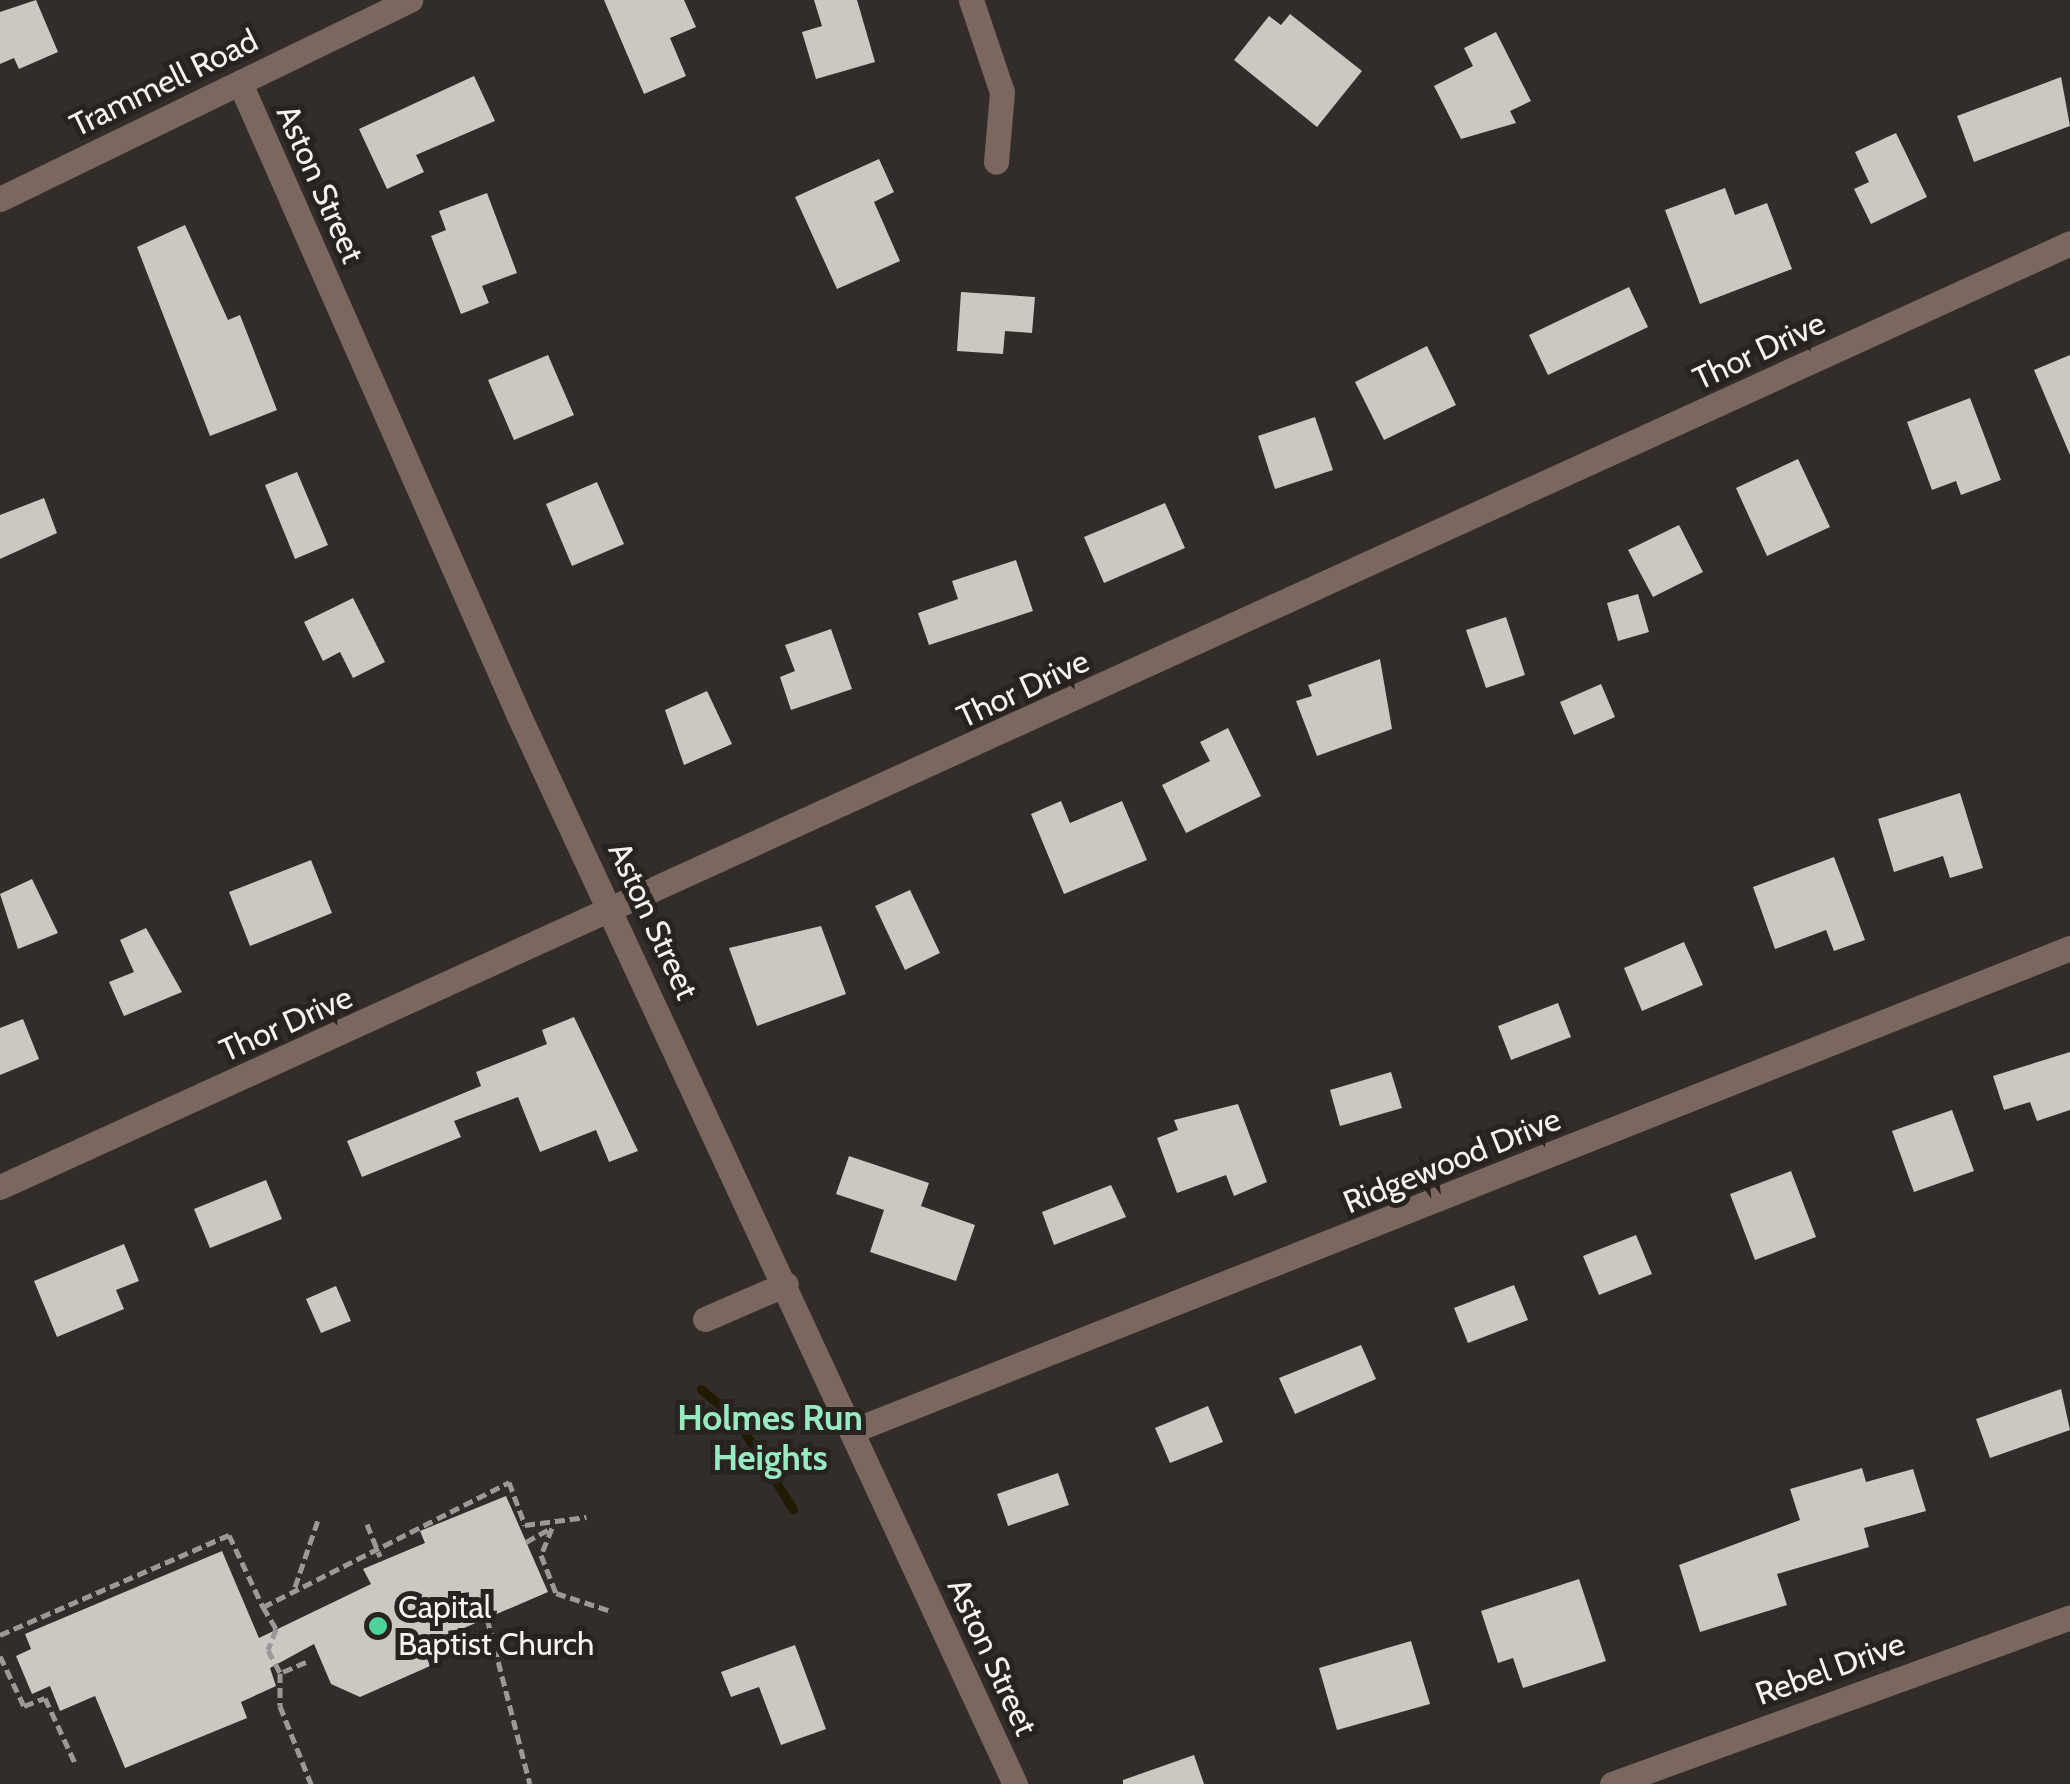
<!DOCTYPE html>
<html>
<head>
<meta charset="utf-8">
<style>
  body { margin:0 }
  #map { position:relative; width:2070px; height:1784px; overflow:hidden; background:#322d29; font-family:Cabin,sans-serif }
  div>[style] { position:absolute }
  .stream>* { height:9px; margin:-4.5px; padding:0 4.5px; transform-origin:4.5px; border-radius:4.5px; background:#1f1a00 }
  .building>* { inset:0; background:#cbc8c1 }
  .path>* { height:5px; margin-top:-2.5px; transform-origin:0; background:repeating-linear-gradient(90deg,#9d9996 0 10px,transparent 0 15px) }
  .minor>* { height:25px; margin:-12.5px; padding:0 12.5px; transform-origin:12.5px; border-radius:12.5px; background:#7b6760 }
  .dots>* { width:28px; height:28px; translate:-50% -50%; box-sizing:border-box; border:5px solid #28231f; border-radius:50% }
  span { translate:-50% -50%; white-space:nowrap; text-align:center; line-height:1.15; -webkit-text-stroke:10px #28231f; paint-order:stroke }
  .street-label { font-size:32px; color:#f6f3f0 }
  .poi-label { font-size:32px; color:#f6f3f0 }
  .left { translate:0 -50%; text-align:left }
  .neighbourhood-label { font-size:35px; color:#98eac0; font-weight:700 }
</style>
</head>
<body>
<div id="map">
  <div class="stream">
    <i style="left:701px;top:1389px;width:46px;rotate:40.6deg"></i>
    <i style="left:736px;top:1419px;width:107px;rotate:57.7deg"></i>
  </div>
  <div class="building">
    <i style="clip-path:polygon(36px 0,58px 52px,19px 69px,14px 58px,0 64px,0 12px)"></i>
    <i style="clip-path:polygon(604px 0,684px 0,696px 27px,670px 38px,686px 76px,644px 94px)"></i>
    <i style="clip-path:polygon(814px 0,857px 0,875px 62px,816px 79px,802px 32px,822px 26px)"></i>
    <i style="clip-path:polygon(1290px 14px,1362px 71px,1317px 127px,1234px 60px,1269px 16px,1281px 25px)"></i>
    <i style="clip-path:polygon(1496px 32px,1531px 101px,1510px 111px,1516px 123px,1461px 139px,1434px 86px,1473px 66px,1464px 48px)"></i>
    <i style="clip-path:polygon(474px 76px,495px 121px,416px 155px,424px 172px,387px 189px,359px 129px)"></i>
    <i style="clip-path:polygon(2061px 77px,2070px 126px,1974px 162px,1957px 116px)"></i>
    <i style="clip-path:polygon(1896px 133px,1927px 197px,1871px 224px,1854px 189px,1869px 182px,1855px 152px)"></i>
    <i style="clip-path:polygon(879px 159px,894px 192px,874px 202px,900px 261px,837px 289px,795px 197px)"></i>
    <i style="clip-path:polygon(1725px 188px,1735px 215px,1767px 203px,1792px 269px,1700px 304px,1665px 210px)"></i>
    <i style="clip-path:polygon(487px 193px,517px 273px,482px 286px,489px 303px,461px 314px,431px 236px,446px 230px,439px 211px)"></i>
    <i style="clip-path:polygon(185px 225px,228px 320px,240px 315px,277px 410px,210px 436px,137px 247px)"></i>
    <i style="clip-path:polygon(1629px 287px,1648px 327px,1548px 375px,1529px 335px)"></i>
    <i style="clip-path:polygon(961px 292px,1035px 297px,1032px 333px,1005px 331px,1003px 354px,957px 351px)"></i>
    <i style="clip-path:polygon(1427px 346px,1456px 405px,1384px 440px,1355px 382px)"></i>
    <i style="clip-path:polygon(548px 355px,574px 415px,514px 440px,488px 380px)"></i>
    <i style="clip-path:polygon(2070px 355px,2070px 455px,2034px 370px)"></i>
    <i style="clip-path:polygon(1970px 398px,2001px 480px,1961px 495px,1956px 481px,1932px 490px,1907px 422px)"></i>
    <i style="clip-path:polygon(1315px 417px,1333px 470px,1275px 489px,1258px 436px)"></i>
    <i style="clip-path:polygon(1798px 459px,1830px 527px,1767px 556px,1736px 488px)"></i>
    <i style="clip-path:polygon(297px 472px,328px 545px,295px 559px,265px 485px)"></i>
    <i style="clip-path:polygon(597px 482px,624px 544px,572px 566px,546px 504px)"></i>
    <i style="clip-path:polygon(44px 498px,57px 533px,0 559px,0 515px)"></i>
    <i style="clip-path:polygon(1165px 503px,1185px 548px,1104px 583px,1084px 537px)"></i>
    <i style="clip-path:polygon(1679px 525px,1703px 572px,1653px 597px,1628px 550px)"></i>
    <i style="clip-path:polygon(1016px 560px,1033px 611px,929px 645px,918px 613px,958px 599px,952px 581px)"></i>
    <i style="clip-path:polygon(1638px 594px,1649px 632px,1618px 641px,1607px 603px)"></i>
    <i style="clip-path:polygon(353px 598px,385px 662px,353px 678px,340px 652px,323px 661px,304px 622px)"></i>
    <i style="clip-path:polygon(1506px 617px,1525px 675px,1486px 688px,1466px 630px)"></i>
    <i style="clip-path:polygon(831px 629px,852px 689px,791px 710px,780px 677px,795px 671px,785px 645px)"></i>
    <i style="clip-path:polygon(1380px 659px,1392px 729px,1317px 756px,1296px 701px,1312px 696px,1308px 685px)"></i>
    <i style="clip-path:polygon(1601px 684px,1615px 717px,1574px 735px,1560px 702px)"></i>
    <i style="clip-path:polygon(707px 691px,732px 744px,684px 765px,665px 710px)"></i>
    <i style="clip-path:polygon(1228px 728px,1261px 796px,1186px 833px,1162px 785px,1210px 761px,1200px 742px)"></i>
    <i style="clip-path:polygon(1960px 793px,1983px 868px,1950px 878px,1943px 856px,1894px 872px,1878px 819px)"></i>
    <i style="clip-path:polygon(1061px 801px,1070px 823px,1122px 801px,1147px 860px,1064px 894px,1031px 814px)"></i>
    <i style="clip-path:polygon(1834px 857px,1865px 940px,1834px 951px,1826px 930px,1775px 949px,1753px 887px)"></i>
    <i style="clip-path:polygon(311px 860px,332px 913px,250px 946px,229px 892px)"></i>
    <i style="clip-path:polygon(32px 879px,58px 933px,18px 949px,0 894px)"></i>
    <i style="clip-path:polygon(910px 890px,940px 953px,905px 970px,875px 906px)"></i>
    <i style="clip-path:polygon(821px 926px,846px 994px,757px 1026px,729px 948px)"></i>
    <i style="clip-path:polygon(146px 928px,182px 992px,124px 1016px,109px 982px,134px 972px,120px 940px)"></i>
    <i style="clip-path:polygon(1684px 942px,1703px 985px,1642px 1011px,1624px 968px)"></i>
    <i style="clip-path:polygon(1558px 1003px,1571px 1037px,1511px 1060px,1498px 1026px)"></i>
    <i style="clip-path:polygon(574px 1017px,638px 1151px,609px 1162px,596px 1130px,540px 1152px,518px 1097px,454px 1121px,461px 1137px,362px 1177px,347px 1141px,481px 1086px,476px 1072px,547px 1044px,542px 1030px)"></i>
    <i style="clip-path:polygon(23px 1019px,39px 1059px,0 1075px,0 1028px)"></i>
    <i style="clip-path:polygon(2070px 1052px,2070px 1110px,2037px 1121px,2030px 1102px,2004px 1110px,1993px 1076px)"></i>
    <i style="clip-path:polygon(1391px 1072px,1402px 1108px,1340px 1126px,1330px 1090px)"></i>
    <i style="clip-path:polygon(1238px 1104px,1267px 1182px,1234px 1196px,1226px 1175px,1177px 1193px,1157px 1138px,1178px 1130px,1174px 1120px)"></i>
    <i style="clip-path:polygon(1952px 1110px,1974px 1171px,1914px 1192px,1892px 1131px)"></i>
    <i style="clip-path:polygon(849px 1156px,929px 1183px,921px 1206px,975px 1225px,956px 1281px,870px 1252px,884px 1210px,836px 1194px)"></i>
    <i style="clip-path:polygon(1791px 1171px,1816px 1237px,1755px 1260px,1730px 1194px)"></i>
    <i style="clip-path:polygon(266px 1180px,282px 1219px,210px 1248px,194px 1209px)"></i>
    <i style="clip-path:polygon(1111px 1185px,1126px 1217px,1054px 1245px,1042px 1212px)"></i>
    <i style="clip-path:polygon(1636px 1235px,1652px 1274px,1599px 1295px,1583px 1256px)"></i>
    <i style="clip-path:polygon(124px 1244px,139px 1281px,116px 1290px,124px 1309px,57px 1337px,34px 1281px)"></i>
    <i style="clip-path:polygon(1514px 1285px,1528px 1320px,1468px 1343px,1454px 1308px)"></i>
    <i style="clip-path:polygon(336px 1286px,351px 1321px,321px 1333px,306px 1299px)"></i>
    <i style="clip-path:polygon(1361px 1345px,1376px 1379px,1295px 1414px,1279px 1378px)"></i>
    <i style="clip-path:polygon(2061px 1389px,2070px 1430px,1990px 1458px,1976px 1419px)"></i>
    <i style="clip-path:polygon(1208px 1406px,1223px 1442px,1170px 1463px,1155px 1428px)"></i>
    <i style="clip-path:polygon(1862px 1468px,1866px 1482px,1913px 1469px,1926px 1511px,1864px 1528px,1869px 1547px,1777px 1574px,1787px 1605px,1700px 1632px,1679px 1565px,1800px 1520px,1790px 1489px)"></i>
    <i style="clip-path:polygon(1058px 1473px,1069px 1505px,1008px 1526px,997px 1494px)"></i>
    <i style="clip-path:polygon(506px 1496px,548px 1592px,422px 1646px,430px 1666px,360px 1697px,331px 1684px,314px 1644px,270px 1668px,276px 1686px,241px 1702px,247px 1718px,125px 1768px,95px 1696px,60px 1711px,50px 1686px,32px 1694px,16px 1656px,31px 1649px,25px 1634px,222px 1551px,259px 1638px,371px 1584px,363px 1569px,425px 1543px,420px 1531px)"></i>
    <i style="clip-path:polygon(1579px 1579px,1606px 1661px,1523px 1688px,1513px 1658px,1498px 1663px,1481px 1611px)"></i>
    <i style="clip-path:polygon(1411px 1641px,1430px 1704px,1337px 1730px,1319px 1668px)"></i>
    <i style="clip-path:polygon(795px 1645px,826px 1729px,781px 1745px,759px 1687px,731px 1697px,721px 1672px)"></i>
    <i style="clip-path:polygon(1194px 1755px,1204px 1784px,1123px 1784px,1123px 1780px)"></i>
  </div>
  <div class="path">
    <i style="left:367px;top:1524px;width:35px;rotate:68deg"></i>
    <i style="left:552px;top:1528px;width:29px;rotate:112deg"></i>
    <i style="left:541px;top:1555px;width:41px;rotate:68.5deg"></i>
    <i style="left:556px;top:1593px;width:55px;rotate:18.1deg"></i>
    <i style="left:526px;top:1542px;width:26px;rotate:-29deg"></i>
    <i style="left:295px;top:1587px;width:74px;rotate:-71.1deg"></i>
    <i style="left:263px;top:1607px;width:26px;rotate:59deg"></i>
    <i style="left:276px;top:1629px;width:22px;rotate:111deg"></i>
    <i style="left:268px;top:1650px;width:26px;rotate:62deg"></i>
    <i style="left:487px;top:1618px;width:171px;rotate:75.5deg"></i>
    <i style="left:0;top:1635px;width:250px;rotate:-23.6deg"></i>
    <i style="left:229px;top:1535px;width:80px;rotate:64.7deg"></i>
    <i style="left:263px;top:1607px;width:276px;rotate:-26.9deg"></i>
    <i style="left:509px;top:1482px;width:46px;rotate:69.6deg"></i>
    <i style="left:525px;top:1525px;width:62px;rotate:-7.5deg"></i>
    <i style="left:0;top:1656px;width:55px;rotate:64.4deg"></i>
    <i style="left:24px;top:1706px;width:22px;rotate:-21deg"></i>
    <i style="left:45px;top:1698px;width:72px;rotate:65.2deg"></i>
    <i style="left:306px;top:1662px;width:28px;rotate:157deg"></i>
    <i style="left:280px;top:1673px;width:33px;rotate:90deg"></i>
    <i style="left:280px;top:1706px;width:84px;rotate:68.3deg"></i>
  </div>
  <div class="minor">
    <i style="left:971px;top:0;width:97px;rotate:71.4deg"></i>
    <i style="left:1002px;top:92px;width:70px;rotate:94.9deg"></i>
    <i style="left:240px;top:83px;width:692px;rotate:66.21deg"></i>
    <i style="left:519px;top:716px;width:1178px;rotate:65.09deg"></i>
    <i style="left:0;top:199px;width:456px;rotate:-25.9deg"></i>
    <i style="left:0;top:1187px;width:2275px;rotate:-24.51deg"></i>
    <i style="left:705px;top:1319px;width:88px;rotate:-23.4deg"></i>
    <i style="left:857px;top:1429px;width:1305px;rotate:-21.63deg"></i>
    <i style="left:1612px;top:1784px;width:487px;rotate:-20deg"></i>
  </div>
  <div class="dots">
    <i style="left:378px;top:1626px;background:#4ed39a"></i>
  </div>
  <div class="street-label">
    <span style="left:164px;top:83px;rotate:-26deg">Trammell Road</span>
    <span style="left:320px;top:184px;rotate:66deg">Aston Street</span>
    <span style="left:1759px;top:351px;rotate:-25deg">Thor Drive</span>
    <span style="left:1023px;top:689px;rotate:-25deg">Thor Drive</span>
    <span style="left:653px;top:921px;rotate:65deg">Aston Street</span>
    <span style="left:286px;top:1024px;rotate:-24deg">Thor Drive</span>
    <span style="left:1452px;top:1161px;rotate:-22deg">Ridgewood Drive</span>
    <span style="left:992px;top:1657px;rotate:65deg">Aston Street</span>
    <span style="left:1830px;top:1669px;rotate:-20deg">Rebel Drive</span>
  </div>
  <div class="poi-label">
    <span class="left" style="left:398px;top:1626px">Capital<br>Baptist Church</span>
  </div>
  <div class="neighbourhood-label">
    <span style="left:770px;top:1438px">Holmes Run<br>Heights</span>
  </div>
</div>
</body>
</html>
